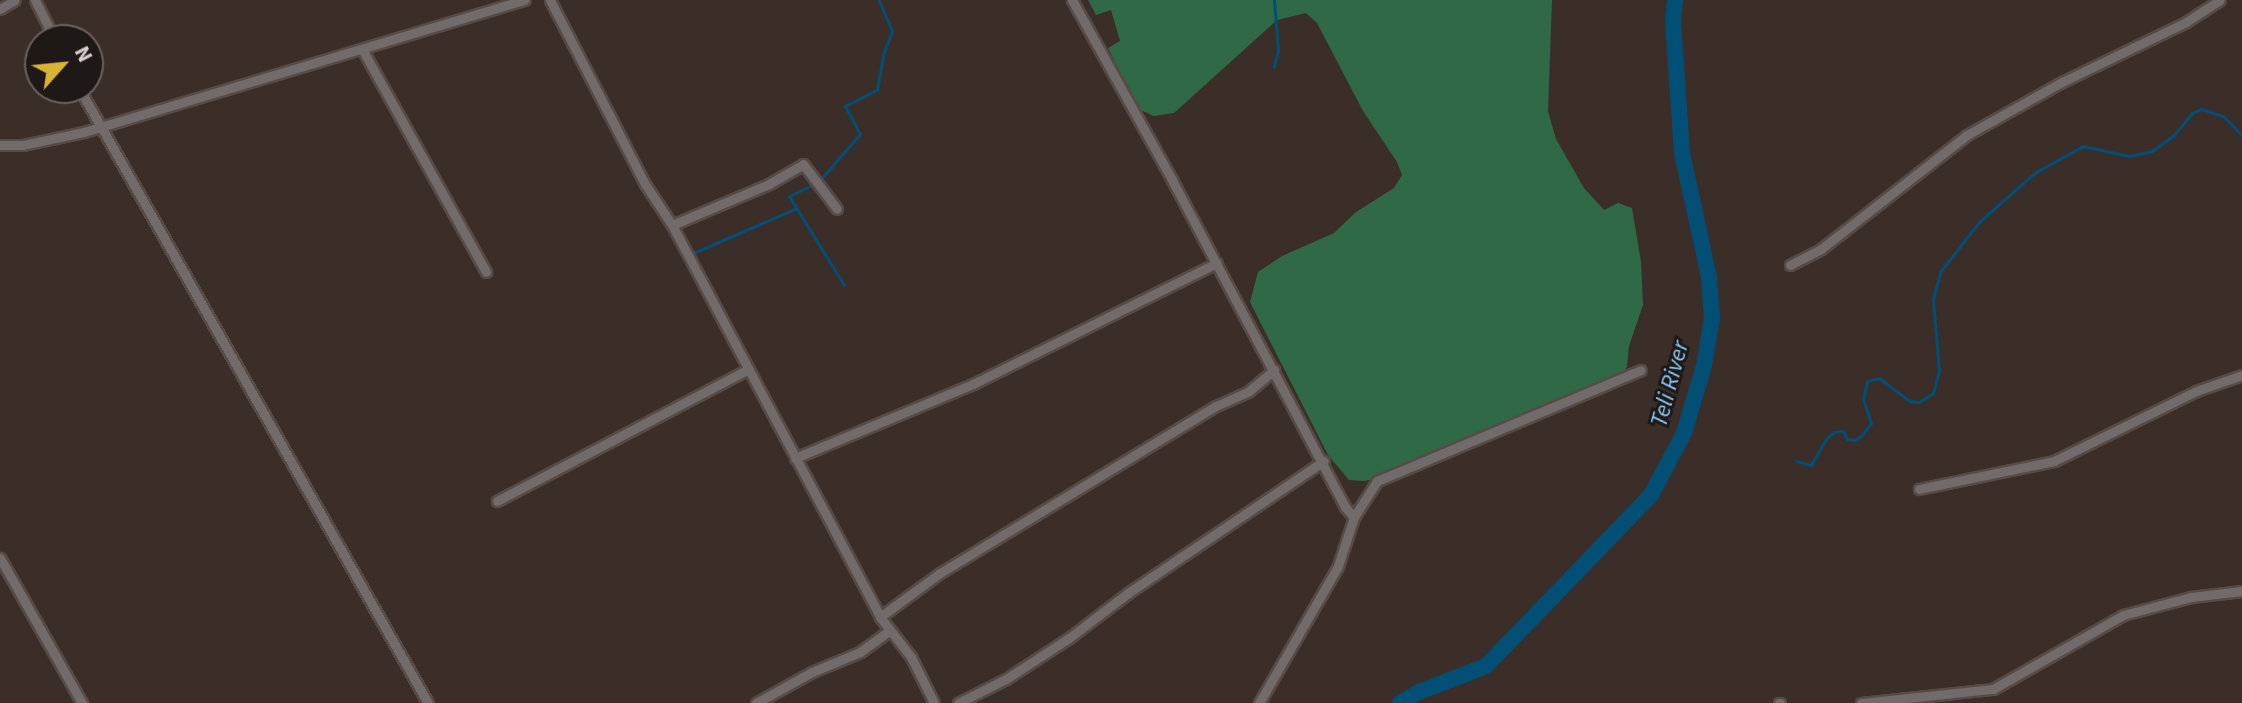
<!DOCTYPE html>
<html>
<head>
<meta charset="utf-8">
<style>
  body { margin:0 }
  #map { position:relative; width:2242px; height:703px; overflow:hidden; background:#3b2e29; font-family:"Source Sans 3",sans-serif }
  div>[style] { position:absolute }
  .green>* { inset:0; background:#306946 }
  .stream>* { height:3px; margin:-1.5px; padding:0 1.5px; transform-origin:1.5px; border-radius:1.5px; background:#024f76 }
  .river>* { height:16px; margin:-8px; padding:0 8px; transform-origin:8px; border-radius:8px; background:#024f76 }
  .roads { filter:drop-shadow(2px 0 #574b46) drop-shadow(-2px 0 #574b46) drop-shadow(0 2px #574b46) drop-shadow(0 -2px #574b46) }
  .street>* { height:9px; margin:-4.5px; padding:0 4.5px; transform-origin:4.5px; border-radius:4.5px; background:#726b6b }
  span { translate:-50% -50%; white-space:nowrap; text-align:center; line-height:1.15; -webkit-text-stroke:6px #1e1816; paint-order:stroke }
  .water-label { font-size:24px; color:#85cafb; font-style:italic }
  .north { position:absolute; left:24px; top:24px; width:80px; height:80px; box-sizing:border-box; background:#1e1816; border:2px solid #68615f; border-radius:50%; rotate:63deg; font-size:22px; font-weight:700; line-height:32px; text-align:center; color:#d8cfcc }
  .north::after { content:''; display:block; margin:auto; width:28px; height:36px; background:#d8b434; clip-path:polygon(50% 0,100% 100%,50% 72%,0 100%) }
</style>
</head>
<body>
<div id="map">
  <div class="green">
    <i style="clip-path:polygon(1088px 0,1552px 0,1548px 111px,1556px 139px,1584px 188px,1604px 210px,1618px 203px,1632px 208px,1641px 262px,1643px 305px,1629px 346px,1627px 367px,1616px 384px,1407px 473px,1364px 481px,1349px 480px,1328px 455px,1250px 302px,1258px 272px,1282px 256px,1334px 233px,1356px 212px,1394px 188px,1402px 175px,1397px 162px,1363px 111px,1317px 23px,1306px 13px,1277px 20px,1174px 113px,1154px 116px,1138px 109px,1108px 48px,1120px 41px,1111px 10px,1096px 15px)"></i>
  </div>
  <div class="stream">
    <i style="left:1274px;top:0;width:51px;rotate:85.5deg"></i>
    <i style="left:1278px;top:51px;width:16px;rotate:105deg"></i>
    <i style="left:820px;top:180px;width:61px;rotate:-49deg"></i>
    <i style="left:860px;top:134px;width:32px;rotate:-118deg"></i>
    <i style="left:845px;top:106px;width:36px;rotate:-27deg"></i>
    <i style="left:877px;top:90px;width:39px;rotate:-80deg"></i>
    <i style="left:884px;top:52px;width:22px;rotate:-69deg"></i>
    <i style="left:892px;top:31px;width:34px;rotate:-113deg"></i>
    <i style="left:814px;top:184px;width:28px;rotate:154deg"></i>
    <i style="left:789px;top:196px;width:105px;rotate:58.3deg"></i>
    <i style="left:693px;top:253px;width:113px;rotate:-23.4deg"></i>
    <i style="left:1796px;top:461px;width:16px;rotate:15deg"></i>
    <i style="left:1811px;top:465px;width:30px;rotate:-60deg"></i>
    <i style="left:1826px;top:439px;width:11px;rotate:-41deg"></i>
    <i style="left:1834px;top:432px;width:9px;rotate:-6deg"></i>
    <i style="left:1843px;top:431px;width:9px;rotate:63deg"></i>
    <i style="left:1847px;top:439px;width:8px;rotate:7deg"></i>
    <i style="left:1855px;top:440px;width:7px;rotate:-34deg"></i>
    <i style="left:1861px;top:436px;width:16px;rotate:-52deg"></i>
    <i style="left:1871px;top:423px;width:25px;rotate:-108deg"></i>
    <i style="left:1863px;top:399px;width:18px;rotate:-77deg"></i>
    <i style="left:1867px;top:381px;width:12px;rotate:-14deg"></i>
    <i style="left:1879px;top:378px;width:38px;rotate:37deg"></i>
    <i style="left:1909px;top:401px;width:10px;rotate:6deg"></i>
    <i style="left:1919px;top:402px;width:17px;rotate:-33deg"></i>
    <i style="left:1933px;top:393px;width:23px;rotate:-75deg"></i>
    <i style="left:1939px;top:371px;width:72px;rotate:-94.8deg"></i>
    <i style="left:1933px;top:299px;width:28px;rotate:-75deg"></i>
    <i style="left:1940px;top:272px;width:63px;rotate:-52deg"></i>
    <i style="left:1979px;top:222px;width:76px;rotate:-41.3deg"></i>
    <i style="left:2036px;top:172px;width:54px;rotate:-29deg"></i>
    <i style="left:2083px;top:146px;width:47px;rotate:12.3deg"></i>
    <i style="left:2129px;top:156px;width:24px;rotate:-12deg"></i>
    <i style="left:2152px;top:151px;width:26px;rotate:-36deg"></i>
    <i style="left:2173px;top:136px;width:30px;rotate:-50deg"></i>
    <i style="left:2192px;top:113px;width:10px;rotate:-24deg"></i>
    <i style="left:2201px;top:109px;width:23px;rotate:18deg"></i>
    <i style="left:2223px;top:116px;width:27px;rotate:45deg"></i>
  </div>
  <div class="river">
    <i style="left:1400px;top:703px;width:22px;rotate:-30deg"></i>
    <i style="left:1419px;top:692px;width:72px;rotate:-21.2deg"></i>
    <i style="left:1486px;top:666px;width:238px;rotate:-46deg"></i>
    <i style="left:1651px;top:495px;width:70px;rotate:-62deg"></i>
    <i style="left:1684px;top:433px;width:70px;rotate:-73.4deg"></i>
    <i style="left:1704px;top:366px;width:49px;rotate:-80.5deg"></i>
    <i style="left:1712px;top:318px;width:41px;rotate:-94.2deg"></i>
    <i style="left:1709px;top:277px;width:127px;rotate:-102.3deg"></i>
    <i style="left:1682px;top:153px;width:133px;rotate:-93.9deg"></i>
    <i style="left:1673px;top:20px;width:20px;rotate:-84deg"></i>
  </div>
  <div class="roads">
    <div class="street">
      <i style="left:35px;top:0;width:45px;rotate:63.4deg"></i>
      <i style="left:550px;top:0;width:207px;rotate:62.7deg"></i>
      <i style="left:645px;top:184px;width:49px;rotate:56.6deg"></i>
      <i style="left:672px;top:225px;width:444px;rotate:62deg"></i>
      <i style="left:880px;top:617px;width:51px;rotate:52.2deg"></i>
      <i style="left:911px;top:657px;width:51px;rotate:63.4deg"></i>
      <i style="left:1072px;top:0;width:206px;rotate:60.9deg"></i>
      <i style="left:1172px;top:180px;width:370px;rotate:62.1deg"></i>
      <i style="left:1345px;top:507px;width:13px;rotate:48deg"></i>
      <i style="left:1354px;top:517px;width:43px;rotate:-57.4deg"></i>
      <i style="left:1377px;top:481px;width:286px;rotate:-22.8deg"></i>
      <i style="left:0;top:9px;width:17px;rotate:-31deg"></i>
      <i style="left:362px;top:49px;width:255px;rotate:60.9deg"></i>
      <i style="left:79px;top:88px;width:707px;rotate:60.43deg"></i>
      <i style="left:0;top:145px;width:23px"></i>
      <i style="left:23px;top:145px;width:62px;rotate:-12deg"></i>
      <i style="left:84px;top:132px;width:460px;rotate:-16.7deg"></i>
      <i style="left:672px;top:225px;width:105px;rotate:-22.9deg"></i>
      <i style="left:769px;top:184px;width:39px;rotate:-30deg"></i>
      <i style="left:803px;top:164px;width:56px;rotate:52.9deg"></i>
      <i style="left:1790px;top:265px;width:35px;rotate:-27deg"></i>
      <i style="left:1821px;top:249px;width:185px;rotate:-38deg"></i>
      <i style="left:1967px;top:135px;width:109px;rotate:-29.2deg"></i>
      <i style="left:2062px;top:82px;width:138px;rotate:-25.8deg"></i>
      <i style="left:2186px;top:22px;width:40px;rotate:-32.9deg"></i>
      <i style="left:795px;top:458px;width:193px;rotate:-22.6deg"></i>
      <i style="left:973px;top:384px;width:272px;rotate:-26.4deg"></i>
      <i style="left:1919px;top:489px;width:138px;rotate:-11.7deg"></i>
      <i style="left:2054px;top:461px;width:158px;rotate:-26.2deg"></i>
      <i style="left:2196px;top:391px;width:49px;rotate:-19.2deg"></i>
      <i style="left:497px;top:501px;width:284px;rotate:-27.7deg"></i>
      <i style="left:0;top:558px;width:167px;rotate:60.5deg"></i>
      <i style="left:880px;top:617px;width:74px;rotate:-36.3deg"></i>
      <i style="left:940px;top:573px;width:323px;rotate:-31.2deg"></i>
      <i style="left:1216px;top:406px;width:36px;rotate:-24deg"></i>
      <i style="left:1249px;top:391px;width:33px;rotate:-40deg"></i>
      <i style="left:756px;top:703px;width:64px;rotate:-29deg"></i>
      <i style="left:812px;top:672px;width:52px;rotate:-22.6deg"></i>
      <i style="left:860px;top:652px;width:34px;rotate:-36deg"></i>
      <i style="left:958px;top:703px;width:54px;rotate:-26.6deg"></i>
      <i style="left:1006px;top:679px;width:75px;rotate:-33.1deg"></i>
      <i style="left:1069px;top:638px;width:74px;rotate:-37.3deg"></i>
      <i style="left:1128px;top:593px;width:236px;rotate:-34deg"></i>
      <i style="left:1259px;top:703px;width:158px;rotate:-60deg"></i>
      <i style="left:1338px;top:566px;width:52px;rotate:-71.9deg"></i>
      <i style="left:1779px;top:703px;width:1px"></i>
      <i style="left:1861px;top:703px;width:133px;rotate:-6.1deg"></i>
      <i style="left:1993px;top:689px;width:150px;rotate:-29.6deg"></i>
      <i style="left:2123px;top:615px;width:70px;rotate:-14.8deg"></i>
      <i style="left:2191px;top:597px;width:51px;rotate:-6.7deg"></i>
    </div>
  </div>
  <div class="water-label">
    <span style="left:1670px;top:384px;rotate:-75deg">Teli River</span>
  </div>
  <div class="north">N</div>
</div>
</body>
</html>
